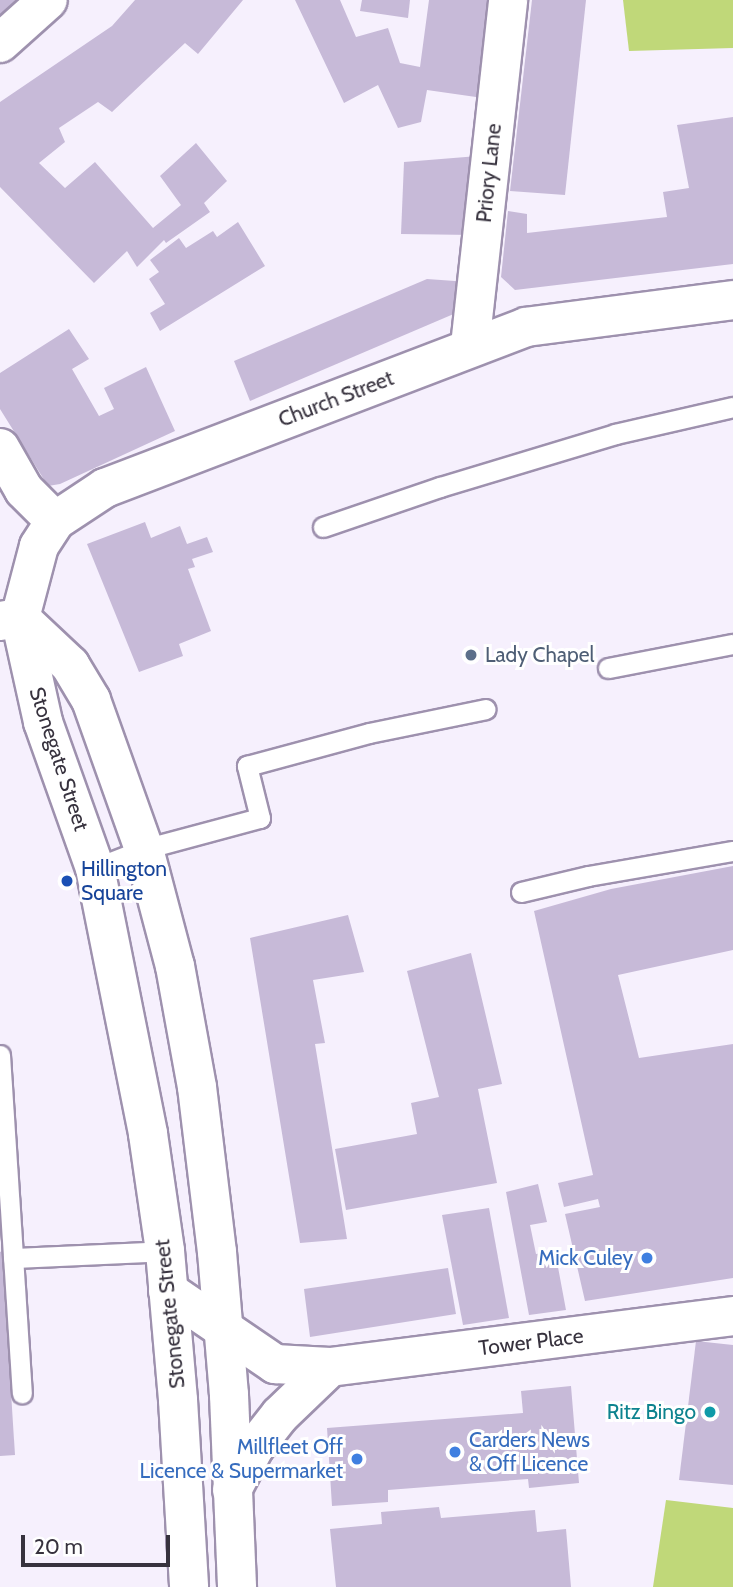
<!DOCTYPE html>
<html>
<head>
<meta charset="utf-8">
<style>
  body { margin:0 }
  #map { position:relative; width:733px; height:1587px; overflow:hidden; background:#f6f0fd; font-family:Cabin,sans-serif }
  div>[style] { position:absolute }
  .green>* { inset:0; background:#c0d879 }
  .building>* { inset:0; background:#c7bad8 }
  .roads { filter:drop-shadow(2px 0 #9e91ae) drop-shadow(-2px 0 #9e91ae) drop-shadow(0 2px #9e91ae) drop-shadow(0 -2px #9e91ae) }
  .lane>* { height:19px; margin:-9.5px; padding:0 9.5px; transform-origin:9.5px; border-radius:9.5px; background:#fff }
  .street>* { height:38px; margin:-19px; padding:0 19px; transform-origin:19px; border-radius:19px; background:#fff }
  .secondary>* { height:38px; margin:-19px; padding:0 19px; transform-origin:19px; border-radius:19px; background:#fff }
  .dots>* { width:19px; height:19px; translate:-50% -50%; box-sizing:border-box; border:4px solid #fff; border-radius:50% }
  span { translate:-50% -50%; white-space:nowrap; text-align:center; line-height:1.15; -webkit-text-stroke:6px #fff; paint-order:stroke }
  .street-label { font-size:21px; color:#37323e }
  .service-label { font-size:21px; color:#4e5e75 }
  .left { translate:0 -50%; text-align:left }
  .transit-label { font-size:21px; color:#164399 }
  .shop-label { font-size:21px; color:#366cbe }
  .right { translate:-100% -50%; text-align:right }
  .culture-label { font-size:21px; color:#0d838f }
  .scale { position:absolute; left:21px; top:1535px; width:149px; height:32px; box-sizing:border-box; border:4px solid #37323e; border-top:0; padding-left:9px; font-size:21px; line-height:24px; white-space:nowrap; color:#37323e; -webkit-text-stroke:5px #fff; paint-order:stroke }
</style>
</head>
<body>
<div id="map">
  <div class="green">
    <i style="clip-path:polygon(623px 0,733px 0,733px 48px,629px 51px)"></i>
    <i style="clip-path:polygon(666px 1500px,733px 1508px,733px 1587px,653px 1587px)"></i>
  </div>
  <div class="building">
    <i style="clip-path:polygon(0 0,26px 0,0 22px)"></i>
    <i style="clip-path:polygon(135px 0,243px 0,198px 54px,185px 43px,112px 112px,98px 102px,59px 128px,65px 142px,39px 163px,65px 188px,95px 162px,153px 228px,181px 205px,160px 176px,196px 143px,227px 181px,204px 203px,210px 212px,166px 243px,164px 240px,137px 267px,127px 251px,94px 283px,0 187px,0 102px,112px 26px)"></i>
    <i style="clip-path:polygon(295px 0,340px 0,356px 37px,388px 28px,400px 63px,420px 67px,429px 0,495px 0,483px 98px,427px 90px,421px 122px,398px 128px,378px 85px,344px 103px)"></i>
    <i style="clip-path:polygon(362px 0,410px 0,408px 18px,360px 11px)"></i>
    <i style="clip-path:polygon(532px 0,586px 0,565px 195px,510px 191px)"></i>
    <i style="clip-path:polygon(733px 117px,733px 264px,515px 290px,501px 277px,508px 211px,527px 214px,527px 233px,667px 217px,663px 192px,689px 188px,677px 125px)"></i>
    <i style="clip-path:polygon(478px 156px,473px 235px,401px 234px,404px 162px)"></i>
    <i style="clip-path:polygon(238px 222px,265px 266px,160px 331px,150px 313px,165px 304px,149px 279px,159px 272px,150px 260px,179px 238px,186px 248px,213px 231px,217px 237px)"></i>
    <i style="clip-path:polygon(427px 279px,469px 282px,463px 310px,250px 401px,234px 361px)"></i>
    <i style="clip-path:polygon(69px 329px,89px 359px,72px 369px,99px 416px,114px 409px,104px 388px,146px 367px,175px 431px,60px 484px,48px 486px,0 409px,0 373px)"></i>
    <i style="clip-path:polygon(145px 522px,151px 538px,180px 526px,187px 544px,207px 537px,213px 552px,192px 559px,195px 567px,188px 569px,211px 631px,179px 644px,183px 656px,139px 672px,87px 544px)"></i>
    <i style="clip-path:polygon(733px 866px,733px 950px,618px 975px,639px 1058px,733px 1044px,733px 1278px,585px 1301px,565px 1214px,600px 1207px,598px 1199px,564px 1207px,558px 1183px,593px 1175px,534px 911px,611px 889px)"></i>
    <i style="clip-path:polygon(348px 915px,364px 972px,313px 980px,325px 1043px,315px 1044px,347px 1239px,300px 1243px,250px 938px)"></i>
    <i style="clip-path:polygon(471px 953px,502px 1084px,478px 1089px,497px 1183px,346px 1210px,335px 1149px,417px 1134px,411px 1103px,439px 1097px,407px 971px)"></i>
    <i style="clip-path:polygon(538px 1184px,547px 1222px,530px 1225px,536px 1254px,555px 1251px,566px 1310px,529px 1315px,506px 1192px)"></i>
    <i style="clip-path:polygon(489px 1208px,509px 1318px,463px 1325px,442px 1215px)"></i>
    <i style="clip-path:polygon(2px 1251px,15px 1455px,0 1456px,0 1252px)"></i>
    <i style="clip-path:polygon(448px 1268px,456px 1314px,310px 1337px,304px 1289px)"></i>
    <i style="clip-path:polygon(696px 1341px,733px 1345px,733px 1485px,679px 1480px)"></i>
    <i style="clip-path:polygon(571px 1386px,579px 1483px,529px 1488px,528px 1479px,388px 1490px,388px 1502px,332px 1506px,327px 1428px,523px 1413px,521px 1391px)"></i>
    <i style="clip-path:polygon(439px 1507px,441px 1518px,535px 1510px,537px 1532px,566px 1529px,571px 1587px,336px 1587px,330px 1529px,382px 1524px,381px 1512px)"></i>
  </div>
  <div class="roads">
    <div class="lane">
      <i style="left:323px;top:527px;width:124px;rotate:-18.9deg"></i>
      <i style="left:440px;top:487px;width:183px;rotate:-16.8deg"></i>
      <i style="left:615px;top:434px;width:121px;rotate:-12.9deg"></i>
      <i style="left:608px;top:668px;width:127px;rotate:-10.9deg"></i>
      <i style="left:95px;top:868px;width:53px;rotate:-21.2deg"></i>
      <i style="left:144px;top:849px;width:120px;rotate:-15deg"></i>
      <i style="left:260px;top:818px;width:54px;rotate:-104deg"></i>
      <i style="left:247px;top:766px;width:126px;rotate:-15.1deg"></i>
      <i style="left:369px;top:733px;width:119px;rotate:-11.6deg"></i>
      <i style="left:521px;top:892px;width:69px;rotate:-13.4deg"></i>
      <i style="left:588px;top:876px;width:147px;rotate:-9.8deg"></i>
      <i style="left:0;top:1055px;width:339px;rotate:86.3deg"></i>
      <i style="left:13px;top:1258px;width:152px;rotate:-2.6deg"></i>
    </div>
    <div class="street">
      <i style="left:0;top:43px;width:64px;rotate:-41.9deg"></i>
      <i style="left:470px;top:346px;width:348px;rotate:-83.7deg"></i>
      <i style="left:0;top:448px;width:48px;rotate:60.3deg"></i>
      <i style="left:24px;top:490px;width:44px;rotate:45deg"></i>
      <i style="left:0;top:621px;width:20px;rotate:-9deg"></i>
      <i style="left:20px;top:618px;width:74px;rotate:-75.2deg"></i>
      <i style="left:39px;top:546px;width:30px;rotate:-57deg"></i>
      <i style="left:55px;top:521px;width:60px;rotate:-33.4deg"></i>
      <i style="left:105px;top:488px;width:451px;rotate:-20.9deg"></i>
      <i style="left:526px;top:327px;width:209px;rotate:-7.4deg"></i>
      <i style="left:168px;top:1291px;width:130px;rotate:34.3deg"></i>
      <i style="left:275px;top:1364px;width:55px;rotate:3.1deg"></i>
      <i style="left:330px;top:1367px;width:406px;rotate:-7.2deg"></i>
      <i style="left:232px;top:1490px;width:47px;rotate:-62.4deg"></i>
      <i style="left:254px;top:1448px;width:42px;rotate:-51.8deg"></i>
      <i style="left:280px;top:1415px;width:69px;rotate:-43.8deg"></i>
    </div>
    <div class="secondary">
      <i style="left:20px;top:618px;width:69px;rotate:43.2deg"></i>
      <i style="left:70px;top:665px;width:41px;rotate:59deg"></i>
      <i style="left:91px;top:700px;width:158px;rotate:70.4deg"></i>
      <i style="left:144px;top:849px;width:121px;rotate:75.2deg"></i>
      <i style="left:175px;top:966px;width:123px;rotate:79.7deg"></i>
      <i style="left:197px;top:1087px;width:166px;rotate:83.1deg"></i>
      <i style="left:217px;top:1252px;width:144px;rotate:85.2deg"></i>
      <i style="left:229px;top:1395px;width:192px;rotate:87.6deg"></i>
      <i style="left:20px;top:618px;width:107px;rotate:77.5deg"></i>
      <i style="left:43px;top:722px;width:155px;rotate:70.4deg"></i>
      <i style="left:95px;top:868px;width:271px;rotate:78.7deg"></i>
      <i style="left:148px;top:1134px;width:118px;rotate:81.7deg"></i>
      <i style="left:165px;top:1251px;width:150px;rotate:85deg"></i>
      <i style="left:178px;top:1400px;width:187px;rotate:86.6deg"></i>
    </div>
  </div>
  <div class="dots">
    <i style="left:471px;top:655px;background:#5c6f8a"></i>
    <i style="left:67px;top:881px;background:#1a4fb4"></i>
    <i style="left:647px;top:1258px;background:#3f7fe0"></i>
    <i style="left:710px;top:1412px;background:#0f9aa8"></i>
    <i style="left:455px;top:1452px;background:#3f7fe0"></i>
    <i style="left:357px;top:1459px;background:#3f7fe0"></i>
  </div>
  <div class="street-label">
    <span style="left:489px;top:173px;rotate:-84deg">Priory Lane</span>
    <span style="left:336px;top:399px;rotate:-21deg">Church Street</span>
    <span style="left:59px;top:759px;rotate:72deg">Stonegate Street</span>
    <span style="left:170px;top:1314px;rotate:-96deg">Stonegate Street</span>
    <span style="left:531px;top:1342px;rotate:-7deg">Tower Place</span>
  </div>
  <div class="service-label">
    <span class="left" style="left:485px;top:655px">Lady Chapel</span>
  </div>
  <div class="transit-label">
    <span class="left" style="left:81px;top:881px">Hillington<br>Square</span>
  </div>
  <div class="shop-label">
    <span class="right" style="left:633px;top:1258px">Mick Culey</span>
    <span class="left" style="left:469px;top:1452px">Carders News<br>&amp; Off Licence</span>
    <span class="right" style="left:343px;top:1459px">Millfleet Off<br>Licence &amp; Supermarket</span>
  </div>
  <div class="culture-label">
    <span class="right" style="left:696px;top:1412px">Ritz Bingo</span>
  </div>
  <div class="scale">20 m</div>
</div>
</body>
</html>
